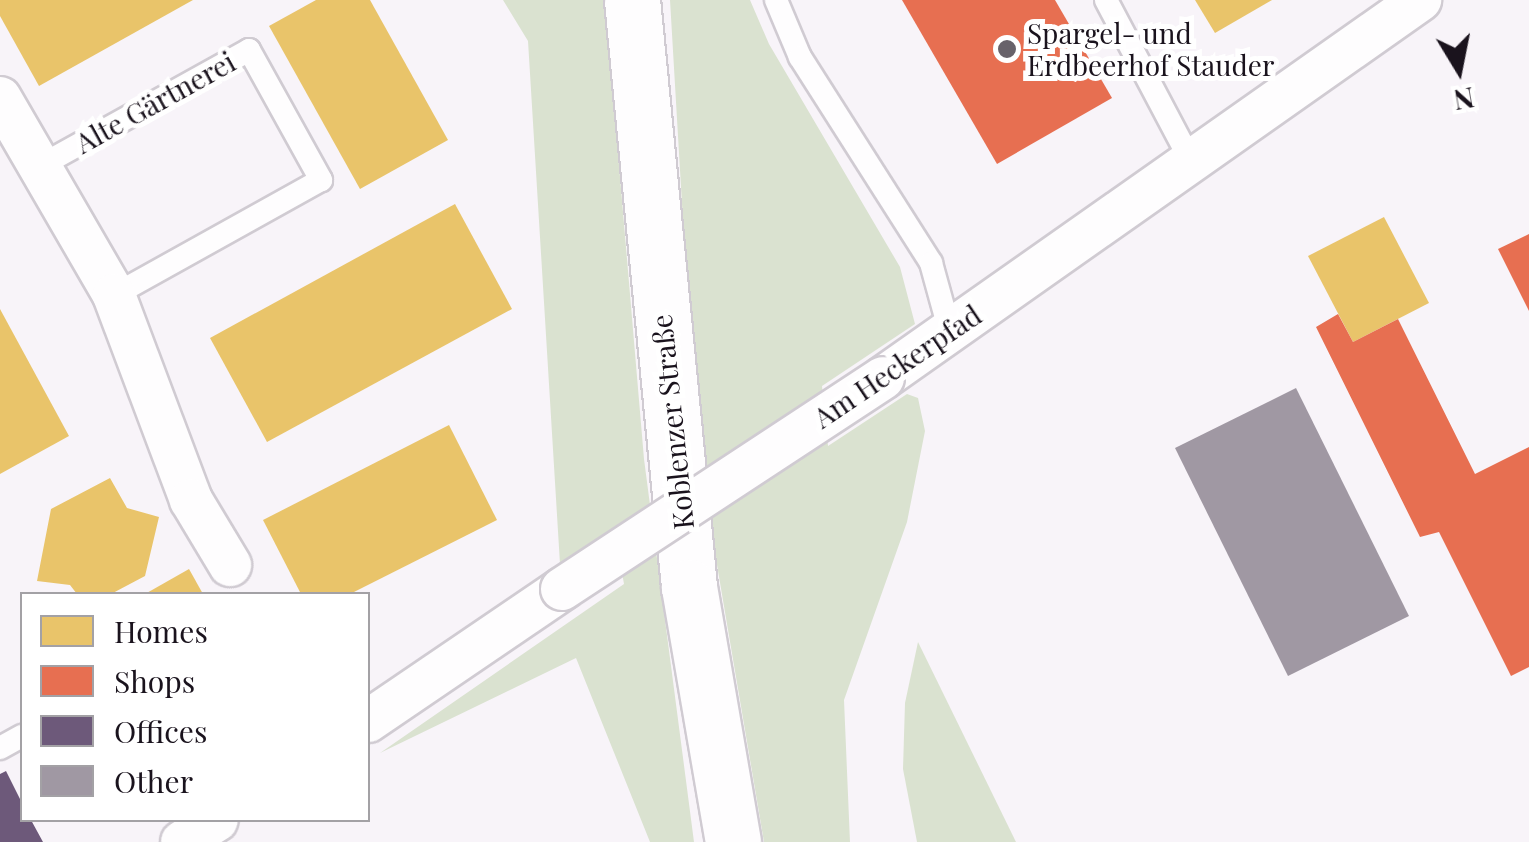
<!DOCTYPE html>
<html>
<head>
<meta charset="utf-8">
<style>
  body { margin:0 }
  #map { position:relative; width:1529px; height:842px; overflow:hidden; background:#f8f4f9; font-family:"Playfair Display",serif }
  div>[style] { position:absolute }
  .green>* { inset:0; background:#dae2d0 }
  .homes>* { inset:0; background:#e9c46a }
  .shops>* { inset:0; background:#e76f51 }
  .offices>* { inset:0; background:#6d597a }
  .building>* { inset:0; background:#a098a3 }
  .roads { filter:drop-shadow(2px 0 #d0cbd2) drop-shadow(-2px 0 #d0cbd2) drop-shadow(0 2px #d0cbd2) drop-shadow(0 -2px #d0cbd2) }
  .lane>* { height:22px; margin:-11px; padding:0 11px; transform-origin:11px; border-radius:11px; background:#fefdfe }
  .street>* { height:42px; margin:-21px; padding:0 21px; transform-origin:21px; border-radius:21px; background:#fefdfe }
  .secondary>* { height:55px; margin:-27.5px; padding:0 27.5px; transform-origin:27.5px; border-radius:27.5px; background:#fefdfe }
  .bridges { filter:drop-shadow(2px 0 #d0cbd2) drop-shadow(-2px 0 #d0cbd2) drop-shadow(0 2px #d0cbd2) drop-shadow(0 -2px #d0cbd2) }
  .street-bridge>* { height:42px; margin:-21px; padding:0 21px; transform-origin:21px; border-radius:21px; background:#fefdfe }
  .dots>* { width:28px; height:28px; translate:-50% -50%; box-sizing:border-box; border:5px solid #fff; border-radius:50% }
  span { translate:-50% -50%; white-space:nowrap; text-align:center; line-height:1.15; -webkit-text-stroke:10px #fff; paint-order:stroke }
  .poi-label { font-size:28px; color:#1a131d }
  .left { translate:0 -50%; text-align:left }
  .street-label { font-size:28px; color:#1a131d }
  .legend { position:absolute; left:20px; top:592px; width:350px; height:230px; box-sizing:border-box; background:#fff; border:2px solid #a3a1a5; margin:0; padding:12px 18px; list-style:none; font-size:30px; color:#1a131d }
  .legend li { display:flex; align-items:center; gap:20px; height:50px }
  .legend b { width:50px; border:2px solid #a3a1a5 }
  .north { position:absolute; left:1409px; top:20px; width:100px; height:100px; -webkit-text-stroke:8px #fff; paint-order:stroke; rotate:170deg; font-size:28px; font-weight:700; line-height:40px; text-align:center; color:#1a131d }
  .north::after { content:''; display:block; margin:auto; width:35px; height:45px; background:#1a131d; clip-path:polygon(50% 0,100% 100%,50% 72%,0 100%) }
</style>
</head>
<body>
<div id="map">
  <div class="green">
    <i style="clip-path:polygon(503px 0,605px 0,644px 459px,694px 842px,650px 842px,576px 658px,380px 753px,624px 584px,614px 528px,560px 564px,528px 41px)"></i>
    <i style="clip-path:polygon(670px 0,750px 0,769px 44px,900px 267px,915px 324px,822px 386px,828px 446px,907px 394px,918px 398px,925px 431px,907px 522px,844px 700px,850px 842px,764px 842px,717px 565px,690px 340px)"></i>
    <i style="clip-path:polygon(918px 642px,1016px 842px,917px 842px,903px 769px,905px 703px)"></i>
  </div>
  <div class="homes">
    <i style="clip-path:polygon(0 0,193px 0,39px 86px,0 16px)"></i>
    <i style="clip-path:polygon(316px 0,370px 0,448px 140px,360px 189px,269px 26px)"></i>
    <i style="clip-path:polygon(1195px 0,1272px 0,1215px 33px)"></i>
    <i style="clip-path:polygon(455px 204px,512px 309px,267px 442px,210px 338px)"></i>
    <i style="clip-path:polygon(1384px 217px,1429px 303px,1353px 342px,1308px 256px)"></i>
    <i style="clip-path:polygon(0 309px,69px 436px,0 474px)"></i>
    <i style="clip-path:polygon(449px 425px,497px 520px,350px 594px,301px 594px,263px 520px)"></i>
    <i style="clip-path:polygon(110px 478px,127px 508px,159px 517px,145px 576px,111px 594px,77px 594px,70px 585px,37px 581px,51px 509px)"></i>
    <i style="clip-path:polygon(189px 569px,203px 594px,145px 594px)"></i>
  </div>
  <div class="shops">
    <i style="clip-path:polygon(902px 0,1055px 0,1112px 98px,997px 164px)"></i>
    <i style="clip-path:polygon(1529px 234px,1529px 311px,1498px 249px)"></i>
    <i style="clip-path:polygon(1338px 314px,1353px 342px,1398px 319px,1475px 474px,1529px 447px,1529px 667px,1511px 676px,1439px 532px,1420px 537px,1316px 327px)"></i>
  </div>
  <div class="offices">
    <i style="clip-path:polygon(6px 771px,22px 803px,22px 820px,31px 820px,43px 842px,0 842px,0 774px)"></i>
  </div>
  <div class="building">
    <i style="clip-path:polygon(1296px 388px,1409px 616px,1288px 676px,1175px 448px)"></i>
  </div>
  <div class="roads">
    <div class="lane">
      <i style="left:776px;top:0;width:62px;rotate:67.2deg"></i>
      <i style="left:800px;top:57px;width:244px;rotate:57.5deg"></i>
      <i style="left:931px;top:263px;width:72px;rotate:74.6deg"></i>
      <i style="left:1106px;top:0;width:182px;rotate:62.2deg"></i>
      <i style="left:40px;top:166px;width:239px;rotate:-29deg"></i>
      <i style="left:249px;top:50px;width:149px;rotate:61deg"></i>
      <i style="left:321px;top:180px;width:237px;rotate:150.9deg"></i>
      <i style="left:0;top:748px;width:25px;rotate:-29deg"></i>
    </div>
    <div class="street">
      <i style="left:0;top:98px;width:228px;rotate:59.9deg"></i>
      <i style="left:114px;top:295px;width:219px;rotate:69.4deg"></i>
      <i style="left:191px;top:500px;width:76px;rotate:59deg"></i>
      <i style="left:883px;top:378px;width:657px;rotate:-35.14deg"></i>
      <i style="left:368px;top:721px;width:235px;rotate:-34.2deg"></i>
      <i style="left:182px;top:842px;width:41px;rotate:-32.2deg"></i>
    </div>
    <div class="secondary">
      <i style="left:632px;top:0;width:590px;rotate:84.45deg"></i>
      <i style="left:689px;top:587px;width:259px;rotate:80.2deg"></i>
    </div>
  </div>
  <div class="bridges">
    <div class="street-bridge">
      <i style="left:562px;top:589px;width:384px;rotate:-33.3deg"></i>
    </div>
  </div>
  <div class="dots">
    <i style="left:1007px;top:49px;background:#68626a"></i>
  </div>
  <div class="poi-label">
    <span class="left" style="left:1027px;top:49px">Spargel- und<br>Erdbeerhof Stauder</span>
  </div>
  <div class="street-label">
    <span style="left:155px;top:102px;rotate:-29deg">Alte Gärtnerei</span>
    <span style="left:897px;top:366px;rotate:-34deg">Am Heckerpfad</span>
    <span style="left:672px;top:422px;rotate:-96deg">Koblenzer Straße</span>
  </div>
  <ul class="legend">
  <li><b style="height:28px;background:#e9c46a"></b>Homes</li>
  <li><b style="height:28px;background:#e76f51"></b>Shops</li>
  <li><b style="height:28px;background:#6d597a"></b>Offices</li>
  <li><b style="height:28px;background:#a098a3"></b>Other</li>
  </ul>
  <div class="north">N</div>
</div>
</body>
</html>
